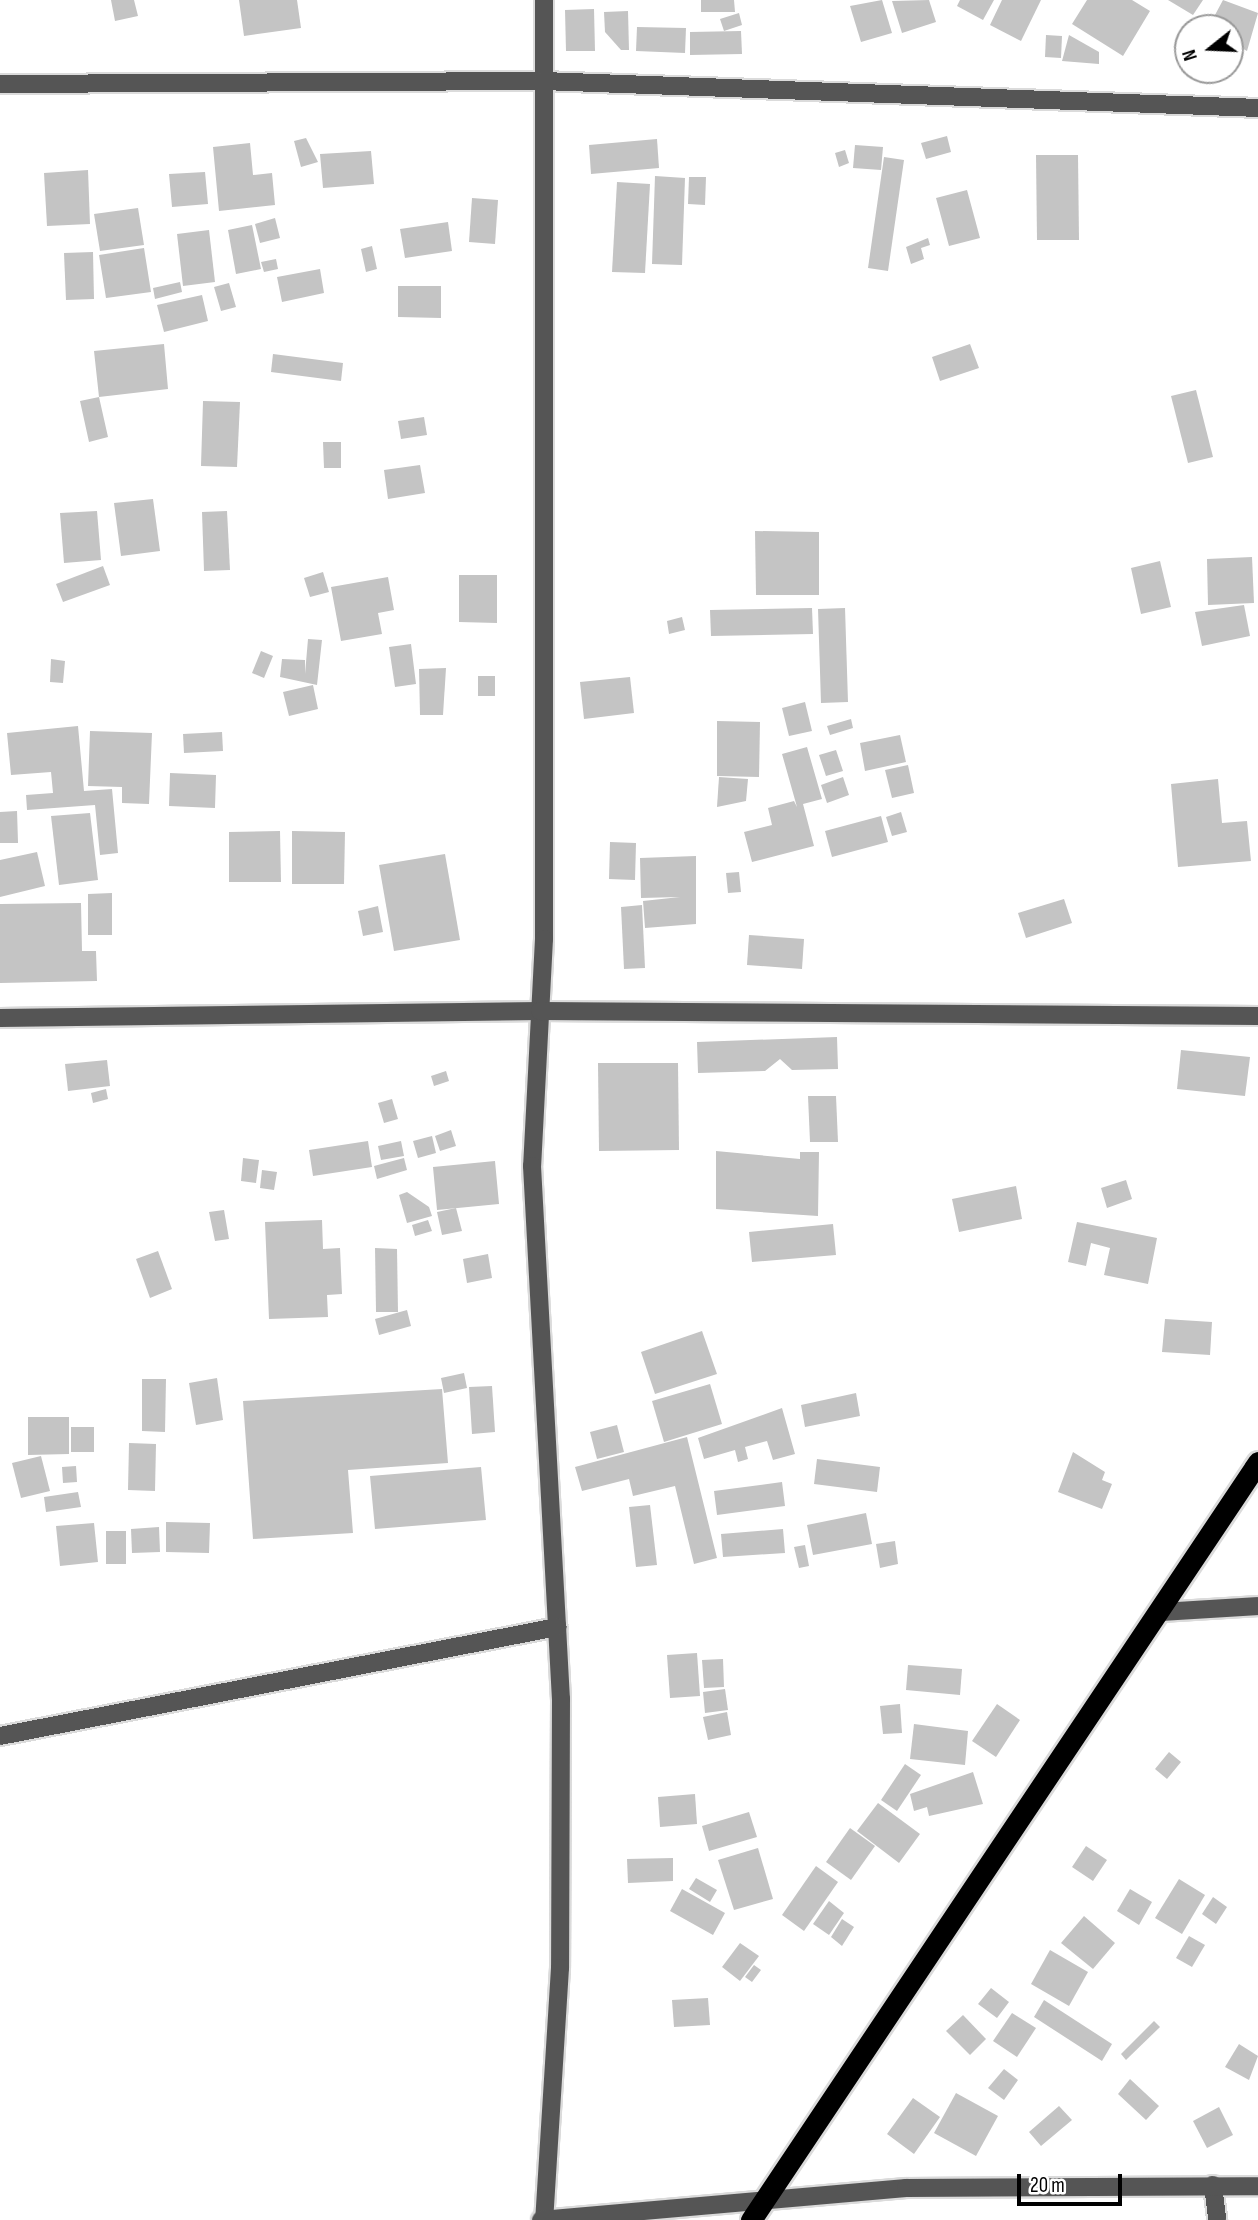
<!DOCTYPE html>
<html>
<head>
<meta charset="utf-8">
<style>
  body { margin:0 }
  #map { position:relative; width:1258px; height:2220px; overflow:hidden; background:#fff; font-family:"Sofia Sans Condensed",sans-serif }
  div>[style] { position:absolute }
  .building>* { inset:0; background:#c4c4c4 }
  .roads { filter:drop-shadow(2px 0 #dbdbdb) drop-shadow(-2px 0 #dbdbdb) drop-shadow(0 2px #dbdbdb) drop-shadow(0 -2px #dbdbdb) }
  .minor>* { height:18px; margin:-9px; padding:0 9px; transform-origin:9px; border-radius:9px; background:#555 }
  .highway>* { height:21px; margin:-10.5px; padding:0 10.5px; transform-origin:10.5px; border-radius:10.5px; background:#000 }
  span { translate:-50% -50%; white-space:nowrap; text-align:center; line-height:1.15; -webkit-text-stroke:5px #fff; paint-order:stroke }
  .north { position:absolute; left:1174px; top:14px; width:70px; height:70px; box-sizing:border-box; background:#fff; border:2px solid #999; border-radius:50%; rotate:252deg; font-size:19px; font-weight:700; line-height:28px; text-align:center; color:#000 }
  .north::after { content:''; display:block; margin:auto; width:24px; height:32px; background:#000; clip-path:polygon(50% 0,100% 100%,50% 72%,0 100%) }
  .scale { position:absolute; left:1017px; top:2174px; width:105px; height:32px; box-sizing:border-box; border:4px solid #000; border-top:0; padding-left:9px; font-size:21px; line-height:24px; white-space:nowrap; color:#000; -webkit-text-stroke:5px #fff; paint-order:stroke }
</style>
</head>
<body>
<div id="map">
  <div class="building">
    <i style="clip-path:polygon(111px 0,134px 0,138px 16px,115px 21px)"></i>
    <i style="clip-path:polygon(239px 0,297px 0,301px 28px,244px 36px)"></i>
    <i style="clip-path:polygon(701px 0,734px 0,735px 12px,701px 12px)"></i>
    <i style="clip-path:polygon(882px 0,892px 33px,861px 42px,850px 6px)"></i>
    <i style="clip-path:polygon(929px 0,936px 22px,902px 33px,892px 1px)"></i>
    <i style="clip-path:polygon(960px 0,994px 0,983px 20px,957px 6px)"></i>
    <i style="clip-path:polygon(1002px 0,1041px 0,1021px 41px,990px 25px)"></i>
    <i style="clip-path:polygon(1087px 0,1132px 0,1150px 11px,1123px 56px,1072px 24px)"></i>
    <i style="clip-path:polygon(1168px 0,1203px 0,1193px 15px)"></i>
    <i style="clip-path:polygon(1223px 0,1258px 13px,1247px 51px,1230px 42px,1230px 28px,1208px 28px)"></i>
    <i style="clip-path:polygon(594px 9px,595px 51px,566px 51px,565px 10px)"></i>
    <i style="clip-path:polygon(628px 11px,629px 50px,621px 50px,605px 32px,604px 12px)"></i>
    <i style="clip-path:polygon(739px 13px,742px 25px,724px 31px,720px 19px)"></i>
    <i style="clip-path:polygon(637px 27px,686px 28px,685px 53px,636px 51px)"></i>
    <i style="clip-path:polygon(741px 31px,742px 54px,690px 55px,690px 32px)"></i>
    <i style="clip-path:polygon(1046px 35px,1062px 36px,1061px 58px,1045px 57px)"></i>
    <i style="clip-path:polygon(1069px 35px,1099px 52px,1099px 64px,1062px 61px)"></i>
    <i style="clip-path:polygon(947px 136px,951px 152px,926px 159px,921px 143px)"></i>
    <i style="clip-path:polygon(306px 138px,318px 162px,301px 167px,294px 141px)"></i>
    <i style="clip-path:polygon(657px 139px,659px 168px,591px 174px,589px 145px)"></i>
    <i style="clip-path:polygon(250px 143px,253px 175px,272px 173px,275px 205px,219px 211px,213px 147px)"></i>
    <i style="clip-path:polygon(855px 145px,883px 147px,881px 170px,853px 168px)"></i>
    <i style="clip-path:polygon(845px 150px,849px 163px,839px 167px,835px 153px)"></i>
    <i style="clip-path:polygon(371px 151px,374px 184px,323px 188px,320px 154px)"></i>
    <i style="clip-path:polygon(1036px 155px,1078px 155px,1079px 240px,1037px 240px)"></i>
    <i style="clip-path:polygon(884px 157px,904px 160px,888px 271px,868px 268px)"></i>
    <i style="clip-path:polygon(88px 170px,90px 224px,47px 226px,44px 173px)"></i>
    <i style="clip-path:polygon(205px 172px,208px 204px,172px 207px,169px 174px)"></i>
    <i style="clip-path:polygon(655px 176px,685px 178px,682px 265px,652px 264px)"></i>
    <i style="clip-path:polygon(689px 177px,706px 177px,705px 205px,688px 204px)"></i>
    <i style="clip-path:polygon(617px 182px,650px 184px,645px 273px,612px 272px)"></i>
    <i style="clip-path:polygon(967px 190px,980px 238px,949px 246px,936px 198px)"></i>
    <i style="clip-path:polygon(472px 198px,498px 200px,495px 244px,469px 242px)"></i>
    <i style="clip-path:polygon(138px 208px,144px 245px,100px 251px,94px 214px)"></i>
    <i style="clip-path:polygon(275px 218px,280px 238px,260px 243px,255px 224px)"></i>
    <i style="clip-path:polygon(448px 222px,452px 251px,405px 258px,400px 229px)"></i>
    <i style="clip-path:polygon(252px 225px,261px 269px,236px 274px,228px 230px)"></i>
    <i style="clip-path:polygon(209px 230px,215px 282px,183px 286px,177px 234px)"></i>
    <i style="clip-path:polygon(928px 238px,930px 245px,921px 248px,924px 259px,911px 264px,906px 247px)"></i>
    <i style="clip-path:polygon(372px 246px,377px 269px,366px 272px,361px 249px)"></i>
    <i style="clip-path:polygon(144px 248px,151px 292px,106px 298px,99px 255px)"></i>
    <i style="clip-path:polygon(93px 252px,94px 299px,66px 300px,64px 253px)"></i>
    <i style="clip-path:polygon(276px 259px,278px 269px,264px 272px,261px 262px)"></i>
    <i style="clip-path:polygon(320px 269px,324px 293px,282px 302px,277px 277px)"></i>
    <i style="clip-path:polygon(180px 282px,182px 292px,155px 299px,153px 288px)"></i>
    <i style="clip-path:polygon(229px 283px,236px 307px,221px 311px,214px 287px)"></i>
    <i style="clip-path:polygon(398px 286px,441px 286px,441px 318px,398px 317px)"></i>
    <i style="clip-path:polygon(202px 295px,208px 321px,164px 332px,157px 305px)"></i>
    <i style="clip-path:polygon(164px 344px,168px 389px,99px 397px,108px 437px,89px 442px,80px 401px,99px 397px,94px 351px)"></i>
    <i style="clip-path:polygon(970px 344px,979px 368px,940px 381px,932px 357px)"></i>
    <i style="clip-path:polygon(273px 354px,343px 363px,341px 381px,271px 372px)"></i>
    <i style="clip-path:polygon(1196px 390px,1213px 457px,1188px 463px,1171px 396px)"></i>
    <i style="clip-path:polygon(203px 401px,240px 402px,237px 467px,201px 466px)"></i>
    <i style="clip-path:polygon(424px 417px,427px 435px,401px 439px,398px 421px)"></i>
    <i style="clip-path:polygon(323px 442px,341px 442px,341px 468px,324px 468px)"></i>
    <i style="clip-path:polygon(420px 465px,425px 493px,388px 499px,384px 470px)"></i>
    <i style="clip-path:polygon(153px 499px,160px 551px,121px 556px,114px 503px)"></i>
    <i style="clip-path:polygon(97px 511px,101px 560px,64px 563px,60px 513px)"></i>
    <i style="clip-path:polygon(227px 511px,230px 570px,204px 571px,202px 512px)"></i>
    <i style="clip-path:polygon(755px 531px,819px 532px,819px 595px,756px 595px)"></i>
    <i style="clip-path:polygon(1252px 557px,1254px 603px,1208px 605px,1207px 559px)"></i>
    <i style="clip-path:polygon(1160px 561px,1171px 607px,1141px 614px,1131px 568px)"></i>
    <i style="clip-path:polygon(103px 566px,110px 585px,63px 602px,56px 584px)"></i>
    <i style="clip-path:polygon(323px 572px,329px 592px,310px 597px,304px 578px)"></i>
    <i style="clip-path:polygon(459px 575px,497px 575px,497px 623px,459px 622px)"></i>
    <i style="clip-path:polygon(388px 577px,394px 610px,378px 613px,382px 634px,341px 641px,331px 587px)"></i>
    <i style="clip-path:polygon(1244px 605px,1250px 636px,1202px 646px,1195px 612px)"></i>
    <i style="clip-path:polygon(812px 608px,813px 634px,711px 636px,710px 610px)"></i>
    <i style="clip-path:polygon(845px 608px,848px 702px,821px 703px,818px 609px)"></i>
    <i style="clip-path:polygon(682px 617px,685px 630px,669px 634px,667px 621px)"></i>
    <i style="clip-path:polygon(308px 639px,322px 640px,317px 685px,280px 677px,282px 659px,305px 660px,305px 674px)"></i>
    <i style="clip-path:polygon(411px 644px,416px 684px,395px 687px,389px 647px)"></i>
    <i style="clip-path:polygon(261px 651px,273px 656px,264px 678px,252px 673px)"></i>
    <i style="clip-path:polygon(51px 659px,65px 661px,63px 683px,50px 682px)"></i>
    <i style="clip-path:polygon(446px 668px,443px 715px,420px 715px,419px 669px)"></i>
    <i style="clip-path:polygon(478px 676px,495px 676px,495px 696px,478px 696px)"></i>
    <i style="clip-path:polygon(630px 677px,634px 713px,584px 719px,580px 682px)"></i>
    <i style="clip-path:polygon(313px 685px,318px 709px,289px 716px,283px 692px)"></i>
    <i style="clip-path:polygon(805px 702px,812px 731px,789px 736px,782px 708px)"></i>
    <i style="clip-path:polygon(851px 719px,853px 728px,830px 735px,827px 726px)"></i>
    <i style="clip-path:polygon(717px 721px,760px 722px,759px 777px,717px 776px)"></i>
    <i style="clip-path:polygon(78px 726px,84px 791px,112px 789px,118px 853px,100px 855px,95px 805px,27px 810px,26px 795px,53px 793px,51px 772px,11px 775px,7px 733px)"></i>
    <i style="clip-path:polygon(90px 731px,152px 733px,149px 804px,122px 803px,122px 787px,88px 786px)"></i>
    <i style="clip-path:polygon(222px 732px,223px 751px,184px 753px,183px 734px)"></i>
    <i style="clip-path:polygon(900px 735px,906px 762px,865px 771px,860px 743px)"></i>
    <i style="clip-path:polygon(807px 747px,822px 799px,803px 804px,814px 846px,752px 862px,744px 832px,772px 825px,768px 808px,794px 801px,797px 807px,782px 754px)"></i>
    <i style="clip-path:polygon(836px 750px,843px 771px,826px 776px,819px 755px)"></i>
    <i style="clip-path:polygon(908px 765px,914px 793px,892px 798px,885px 770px)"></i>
    <i style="clip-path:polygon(170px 773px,216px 775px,215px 808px,169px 806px)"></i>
    <i style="clip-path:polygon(719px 777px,748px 779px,746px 801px,717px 807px)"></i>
    <i style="clip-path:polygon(843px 777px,849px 795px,827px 803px,821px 785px)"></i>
    <i style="clip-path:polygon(1218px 779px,1222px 823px,1247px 821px,1251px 861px,1178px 867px,1171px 784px)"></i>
    <i style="clip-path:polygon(17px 811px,18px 843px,0 843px,0 812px)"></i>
    <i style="clip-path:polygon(901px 812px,907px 832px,892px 836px,886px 817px)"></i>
    <i style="clip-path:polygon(90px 813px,98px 880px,59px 885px,51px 816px)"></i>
    <i style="clip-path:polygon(881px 816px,888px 842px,832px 857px,825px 831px)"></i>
    <i style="clip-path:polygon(280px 831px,281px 882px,229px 882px,229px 832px)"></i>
    <i style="clip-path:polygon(292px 831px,345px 832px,344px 884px,292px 884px)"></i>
    <i style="clip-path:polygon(610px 842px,636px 843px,635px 880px,609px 879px)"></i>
    <i style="clip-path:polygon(37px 852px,45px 886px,0 897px,0 860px)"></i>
    <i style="clip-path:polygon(445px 854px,460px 940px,394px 951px,379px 865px)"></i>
    <i style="clip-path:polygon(696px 856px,696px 924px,645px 928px,643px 901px,680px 897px,641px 898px,640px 858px)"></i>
    <i style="clip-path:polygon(739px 872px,741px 892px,728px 893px,726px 873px)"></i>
    <i style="clip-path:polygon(112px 893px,112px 935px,88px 935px,88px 894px)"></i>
    <i style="clip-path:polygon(1064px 899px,1072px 923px,1026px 938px,1018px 913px)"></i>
    <i style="clip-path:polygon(81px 903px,82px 951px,96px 951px,97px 981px,0 983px,0 904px)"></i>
    <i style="clip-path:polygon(642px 905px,645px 968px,624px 969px,621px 907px)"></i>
    <i style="clip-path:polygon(378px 906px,383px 932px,363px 936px,358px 911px)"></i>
    <i style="clip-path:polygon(749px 935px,804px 939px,802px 969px,747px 965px)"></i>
    <i style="clip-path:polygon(837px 1037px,838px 1069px,792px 1070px,780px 1059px,765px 1071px,698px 1073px,697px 1042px)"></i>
    <i style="clip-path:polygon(1181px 1050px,1250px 1057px,1245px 1096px,1177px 1089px)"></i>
    <i style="clip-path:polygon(107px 1060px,110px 1086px,68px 1091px,65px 1064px)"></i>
    <i style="clip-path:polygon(598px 1063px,678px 1063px,679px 1150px,599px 1151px)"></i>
    <i style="clip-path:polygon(446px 1071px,449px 1081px,434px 1086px,431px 1076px)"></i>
    <i style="clip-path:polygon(106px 1089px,108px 1099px,93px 1103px,91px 1093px)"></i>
    <i style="clip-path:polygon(808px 1096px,836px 1096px,838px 1142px,810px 1142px)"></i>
    <i style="clip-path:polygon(392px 1099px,398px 1119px,384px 1123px,378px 1103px)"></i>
    <i style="clip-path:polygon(451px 1130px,456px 1146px,440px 1151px,435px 1136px)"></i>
    <i style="clip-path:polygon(432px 1136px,436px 1153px,418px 1158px,413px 1141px)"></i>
    <i style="clip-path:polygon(368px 1141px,372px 1167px,313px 1176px,309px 1150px)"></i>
    <i style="clip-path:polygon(401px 1141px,404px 1156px,381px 1160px,378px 1146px)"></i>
    <i style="clip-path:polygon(716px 1151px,800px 1159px,800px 1152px,819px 1152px,818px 1216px,716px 1209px)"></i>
    <i style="clip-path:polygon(243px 1158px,259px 1160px,256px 1183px,241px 1181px)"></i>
    <i style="clip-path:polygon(404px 1158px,407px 1170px,377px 1179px,374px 1166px)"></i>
    <i style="clip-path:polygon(495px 1161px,499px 1204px,437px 1210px,433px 1167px)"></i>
    <i style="clip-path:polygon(262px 1170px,277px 1172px,274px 1190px,260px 1188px)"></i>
    <i style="clip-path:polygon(1126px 1180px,1132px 1199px,1107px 1208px,1101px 1188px)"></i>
    <i style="clip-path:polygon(1016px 1186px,1022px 1219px,959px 1232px,952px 1199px)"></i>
    <i style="clip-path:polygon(407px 1192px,429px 1207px,432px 1216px,407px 1223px,399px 1195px)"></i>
    <i style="clip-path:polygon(456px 1208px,462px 1231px,442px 1235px,437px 1212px)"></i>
    <i style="clip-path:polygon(224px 1210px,229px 1239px,215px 1241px,209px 1212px)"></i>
    <i style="clip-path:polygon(322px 1220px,323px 1249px,340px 1248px,342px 1294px,327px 1295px,328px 1317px,269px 1319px,265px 1222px)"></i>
    <i style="clip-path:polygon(428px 1220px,432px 1231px,415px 1236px,412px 1225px)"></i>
    <i style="clip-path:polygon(1077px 1222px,1157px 1238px,1148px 1284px,1104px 1275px,1110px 1248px,1091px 1243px,1086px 1266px,1068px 1262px)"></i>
    <i style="clip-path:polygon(833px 1224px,836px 1255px,752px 1262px,749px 1232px)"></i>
    <i style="clip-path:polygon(375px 1248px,397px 1249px,398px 1312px,376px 1312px)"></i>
    <i style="clip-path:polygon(158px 1251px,172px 1289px,150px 1298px,136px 1259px)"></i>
    <i style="clip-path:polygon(488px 1254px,492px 1278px,467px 1283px,463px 1259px)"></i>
    <i style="clip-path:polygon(407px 1310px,411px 1326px,379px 1335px,375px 1319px)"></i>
    <i style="clip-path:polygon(1165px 1319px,1212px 1322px,1210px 1355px,1162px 1352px)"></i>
    <i style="clip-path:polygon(702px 1331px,717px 1374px,655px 1394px,641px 1352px)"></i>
    <i style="clip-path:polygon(464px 1373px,467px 1388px,444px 1393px,441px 1378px)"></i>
    <i style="clip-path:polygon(217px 1378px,223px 1420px,196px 1425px,189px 1383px)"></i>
    <i style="clip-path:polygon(142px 1379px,166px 1379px,165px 1432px,142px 1431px)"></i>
    <i style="clip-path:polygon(710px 1384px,722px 1424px,664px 1442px,652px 1401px)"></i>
    <i style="clip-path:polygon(492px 1386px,495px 1432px,472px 1434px,469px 1387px)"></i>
    <i style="clip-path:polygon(442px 1389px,448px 1463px,348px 1470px,353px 1533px,253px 1539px,243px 1401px)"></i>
    <i style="clip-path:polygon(856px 1393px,860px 1416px,805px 1427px,801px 1405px)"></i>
    <i style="clip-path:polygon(782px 1408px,795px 1454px,773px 1460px,767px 1441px,745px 1447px,748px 1459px,738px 1462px,735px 1450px,704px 1459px,698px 1438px)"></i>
    <i style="clip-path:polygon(28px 1417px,69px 1417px,69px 1454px,28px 1455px)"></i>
    <i style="clip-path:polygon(617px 1425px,624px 1452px,597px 1459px,590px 1432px)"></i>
    <i style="clip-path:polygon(71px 1427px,94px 1427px,94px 1452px,71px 1452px)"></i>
    <i style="clip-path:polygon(687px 1437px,717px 1558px,694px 1564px,675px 1486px,633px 1496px,629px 1479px,582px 1491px,575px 1467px)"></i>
    <i style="clip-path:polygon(129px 1443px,156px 1444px,155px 1491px,128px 1490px)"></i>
    <i style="clip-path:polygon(1073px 1452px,1105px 1472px,1102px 1480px,1112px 1484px,1102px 1509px,1058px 1492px)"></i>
    <i style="clip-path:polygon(41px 1456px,50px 1491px,21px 1498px,12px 1463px)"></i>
    <i style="clip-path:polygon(817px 1459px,880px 1467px,877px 1492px,814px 1484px)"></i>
    <i style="clip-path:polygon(76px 1466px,77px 1482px,63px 1483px,62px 1467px)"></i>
    <i style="clip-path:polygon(481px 1467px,486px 1520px,375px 1529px,370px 1476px)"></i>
    <i style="clip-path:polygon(782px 1482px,785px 1506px,717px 1515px,714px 1491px)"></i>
    <i style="clip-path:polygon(78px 1492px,81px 1507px,46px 1512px,44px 1497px)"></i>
    <i style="clip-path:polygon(650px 1505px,657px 1565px,636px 1567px,629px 1507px)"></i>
    <i style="clip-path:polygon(866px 1513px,872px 1544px,813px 1555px,807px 1525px)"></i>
    <i style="clip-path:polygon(166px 1522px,210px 1523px,209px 1553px,166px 1552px)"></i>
    <i style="clip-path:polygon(94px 1523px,98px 1562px,60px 1566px,56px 1526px)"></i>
    <i style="clip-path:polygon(159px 1527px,160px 1552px,132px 1553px,131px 1529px)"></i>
    <i style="clip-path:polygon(783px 1529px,785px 1553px,723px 1557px,721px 1534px)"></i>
    <i style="clip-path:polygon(106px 1531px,126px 1531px,126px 1564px,106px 1564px)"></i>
    <i style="clip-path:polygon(895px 1541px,898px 1564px,880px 1568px,876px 1544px)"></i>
    <i style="clip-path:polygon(805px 1545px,809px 1566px,799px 1568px,794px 1547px)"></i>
    <i style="clip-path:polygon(697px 1653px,700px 1696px,670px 1698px,667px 1655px)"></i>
    <i style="clip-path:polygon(723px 1659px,724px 1687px,704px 1688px,702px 1660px)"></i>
    <i style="clip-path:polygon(908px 1665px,962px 1669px,960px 1695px,906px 1690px)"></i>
    <i style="clip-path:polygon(725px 1689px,728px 1710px,705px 1713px,703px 1692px)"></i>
    <i style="clip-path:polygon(900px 1704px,902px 1733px,883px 1734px,880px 1706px)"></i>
    <i style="clip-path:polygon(997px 1704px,1020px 1720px,996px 1757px,972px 1741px)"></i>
    <i style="clip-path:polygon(727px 1712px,731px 1735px,708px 1740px,703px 1717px)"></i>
    <i style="clip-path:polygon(914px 1724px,968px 1731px,965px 1765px,910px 1759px)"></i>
    <i style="clip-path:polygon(1169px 1752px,1181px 1762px,1167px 1779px,1155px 1769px)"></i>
    <i style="clip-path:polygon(905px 1764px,921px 1775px,897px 1811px,881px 1800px)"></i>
    <i style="clip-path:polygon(973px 1772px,983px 1804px,929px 1816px,927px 1807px,914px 1811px,910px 1794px)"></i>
    <i style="clip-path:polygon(695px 1794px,697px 1824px,660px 1827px,658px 1797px)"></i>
    <i style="clip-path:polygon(878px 1803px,920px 1834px,899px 1863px,857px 1831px)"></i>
    <i style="clip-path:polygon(749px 1812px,757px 1837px,709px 1851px,702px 1826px)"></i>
    <i style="clip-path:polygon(850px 1828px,875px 1846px,851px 1880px,826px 1862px)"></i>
    <i style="clip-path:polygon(1086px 1846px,1107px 1860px,1093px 1881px,1072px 1867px)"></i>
    <i style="clip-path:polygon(758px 1848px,773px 1899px,734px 1910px,718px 1860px)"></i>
    <i style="clip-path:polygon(673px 1858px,673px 1881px,628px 1883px,627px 1859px)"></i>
    <i style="clip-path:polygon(816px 1866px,838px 1882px,804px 1931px,782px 1915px)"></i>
    <i style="clip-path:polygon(696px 1878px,717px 1890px,710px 1902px,689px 1889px)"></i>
    <i style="clip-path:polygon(1179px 1879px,1205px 1895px,1182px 1934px,1155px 1918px)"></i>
    <i style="clip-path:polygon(682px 1889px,725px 1913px,713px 1935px,670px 1911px)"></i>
    <i style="clip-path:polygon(1130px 1889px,1152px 1902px,1139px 1925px,1117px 1911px)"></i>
    <i style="clip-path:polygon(1213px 1897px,1227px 1907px,1216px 1924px,1202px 1914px)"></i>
    <i style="clip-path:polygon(829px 1901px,844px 1913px,829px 1935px,813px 1924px)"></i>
    <i style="clip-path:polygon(1084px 1916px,1115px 1943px,1093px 1969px,1061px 1943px)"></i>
    <i style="clip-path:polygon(842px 1919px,854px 1927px,842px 1946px,831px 1937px)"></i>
    <i style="clip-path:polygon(1189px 1936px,1205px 1945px,1192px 1967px,1176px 1958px)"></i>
    <i style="clip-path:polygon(740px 1943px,759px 1956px,740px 1981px,722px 1967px)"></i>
    <i style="clip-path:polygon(1050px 1950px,1088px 1972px,1069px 2006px,1031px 1984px)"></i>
    <i style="clip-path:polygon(754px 1965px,761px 1970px,752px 1982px,745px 1977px)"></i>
    <i style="clip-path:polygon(991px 1988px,1009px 2002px,997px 2018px,978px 2004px)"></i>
    <i style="clip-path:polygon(708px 1998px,710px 2025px,674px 2027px,672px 2000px)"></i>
    <i style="clip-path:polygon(1044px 2000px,1112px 2044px,1102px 2061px,1034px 2017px)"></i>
    <i style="clip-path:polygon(1012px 2013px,1036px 2028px,1017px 2057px,993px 2041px)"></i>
    <i style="clip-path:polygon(963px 2015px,986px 2039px,970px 2055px,946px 2031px)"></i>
    <i style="clip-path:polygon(1154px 2021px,1160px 2027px,1126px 2060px,1121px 2054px)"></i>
    <i style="clip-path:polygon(1239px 2044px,1258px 2056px,1249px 2080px,1225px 2067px)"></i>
    <i style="clip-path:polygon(1004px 2069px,1018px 2080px,1004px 2100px,988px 2088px)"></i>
    <i style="clip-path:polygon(1130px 2079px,1159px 2106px,1146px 2120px,1118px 2094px)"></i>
    <i style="clip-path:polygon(956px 2093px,998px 2116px,976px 2156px,934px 2133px)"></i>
    <i style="clip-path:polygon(913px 2098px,940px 2117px,914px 2154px,887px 2134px)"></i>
    <i style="clip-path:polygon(1059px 2106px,1072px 2120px,1041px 2146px,1029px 2132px)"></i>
    <i style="clip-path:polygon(1219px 2107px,1233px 2135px,1207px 2148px,1193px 2121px)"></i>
  </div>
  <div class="roads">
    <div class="minor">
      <i style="left:544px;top:0;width:939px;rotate:90deg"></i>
      <i style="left:544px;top:939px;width:227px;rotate:93deg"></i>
      <i style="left:532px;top:1166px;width:534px;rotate:86.89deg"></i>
      <i style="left:561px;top:1699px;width:269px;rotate:90.2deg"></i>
      <i style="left:560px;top:1968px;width:253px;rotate:93.6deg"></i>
      <i style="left:0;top:84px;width:543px;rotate:-0.32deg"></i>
      <i style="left:543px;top:81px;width:716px;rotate:2.16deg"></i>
      <i style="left:0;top:1018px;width:540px;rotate:-0.74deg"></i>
      <i style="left:540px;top:1011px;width:718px;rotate:0.4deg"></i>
      <i style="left:1162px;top:1612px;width:96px;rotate:-3.6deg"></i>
      <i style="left:0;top:1736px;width:568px;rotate:-11.07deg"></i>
      <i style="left:1213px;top:2185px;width:35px;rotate:83deg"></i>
      <i style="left:541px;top:2220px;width:366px;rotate:-5deg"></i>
      <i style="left:906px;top:2188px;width:352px;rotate:-0.3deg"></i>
    </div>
    <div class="highway">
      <i style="left:751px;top:2220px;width:912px;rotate:-56.22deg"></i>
    </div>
  </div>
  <div class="north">N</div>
  <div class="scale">20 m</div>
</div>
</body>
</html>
